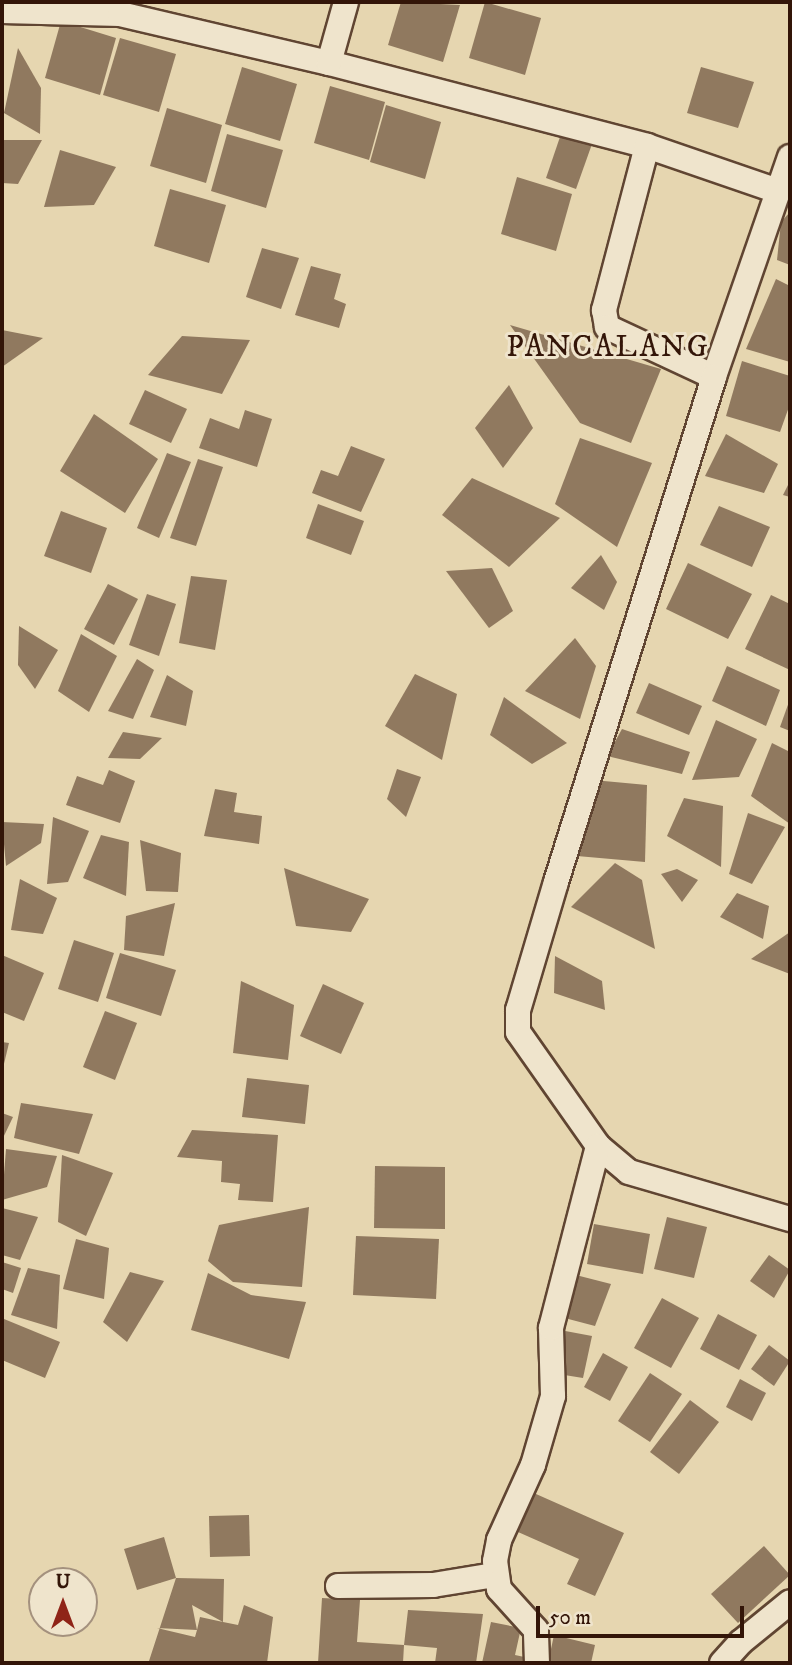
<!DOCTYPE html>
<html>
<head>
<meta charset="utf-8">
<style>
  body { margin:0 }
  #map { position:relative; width:792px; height:1665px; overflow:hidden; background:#e6d6b0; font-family:"IM FELL DW Pica",serif }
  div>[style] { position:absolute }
  .building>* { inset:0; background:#90795f }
  .roads { filter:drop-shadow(2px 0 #604532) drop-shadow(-2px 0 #604532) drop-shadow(0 2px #604532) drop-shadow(0 -2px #604532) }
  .minor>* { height:24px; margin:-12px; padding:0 12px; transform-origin:12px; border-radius:12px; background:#efe4cc }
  span { translate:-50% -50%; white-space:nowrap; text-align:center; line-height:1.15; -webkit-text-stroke:6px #efe4cc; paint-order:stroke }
  .quarter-label { font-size:30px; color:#331508; letter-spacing:2px }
  .frame { position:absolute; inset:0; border:4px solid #331508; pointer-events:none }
  .north { position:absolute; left:28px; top:1567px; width:70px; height:70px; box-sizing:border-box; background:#efe4cc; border:2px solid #a4917e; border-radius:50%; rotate:0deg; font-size:19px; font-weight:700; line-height:28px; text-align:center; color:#331508 }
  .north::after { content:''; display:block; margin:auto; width:24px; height:32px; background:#8f2418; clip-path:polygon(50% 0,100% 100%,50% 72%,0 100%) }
  .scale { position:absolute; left:536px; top:1606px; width:208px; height:32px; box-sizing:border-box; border:4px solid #331508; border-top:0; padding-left:9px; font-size:21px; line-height:24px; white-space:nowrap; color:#331508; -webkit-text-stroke:5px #efe4cc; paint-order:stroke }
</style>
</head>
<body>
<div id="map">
  <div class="building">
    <i style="clip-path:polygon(401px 2px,460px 5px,443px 62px,388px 45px)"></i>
    <i style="clip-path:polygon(485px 2px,541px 18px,525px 75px,469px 58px)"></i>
    <i style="clip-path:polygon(61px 21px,116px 38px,100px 95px,45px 78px)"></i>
    <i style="clip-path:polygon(120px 38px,176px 54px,159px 112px,103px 95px)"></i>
    <i style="clip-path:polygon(18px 48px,41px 88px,40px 134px,4px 113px)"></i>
    <i style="clip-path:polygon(242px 67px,297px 84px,280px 141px,225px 124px)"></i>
    <i style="clip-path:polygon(701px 67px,754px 82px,738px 128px,687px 113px)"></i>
    <i style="clip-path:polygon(330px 86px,385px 102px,369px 160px,314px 143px)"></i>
    <i style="clip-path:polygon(386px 105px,441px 122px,425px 179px,370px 162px)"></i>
    <i style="clip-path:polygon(167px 108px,222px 125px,206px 183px,150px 166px)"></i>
    <i style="clip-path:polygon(227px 134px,283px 150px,266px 208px,211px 191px)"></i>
    <i style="clip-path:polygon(561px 134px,592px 144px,576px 189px,546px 178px)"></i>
    <i style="clip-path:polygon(2px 140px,42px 140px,18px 184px,2px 183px)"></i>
    <i style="clip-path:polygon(60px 150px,116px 167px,94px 205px,44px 207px)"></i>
    <i style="clip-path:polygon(517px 177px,572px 194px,556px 251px,501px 234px)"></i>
    <i style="clip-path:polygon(170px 189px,226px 205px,209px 263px,154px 246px)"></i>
    <i style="clip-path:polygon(790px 212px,790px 265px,777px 260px,781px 222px)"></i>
    <i style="clip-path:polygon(262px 248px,299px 258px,281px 309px,246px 297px)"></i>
    <i style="clip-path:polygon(311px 266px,341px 274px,334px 299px,346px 304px,339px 328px,295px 315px)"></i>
    <i style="clip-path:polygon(776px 279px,790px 286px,790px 362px,746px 349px)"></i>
    <i style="clip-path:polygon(510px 325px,661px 369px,631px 443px,580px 423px)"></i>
    <i style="clip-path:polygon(2px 330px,43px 338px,2px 367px)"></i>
    <i style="clip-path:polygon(182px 336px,250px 340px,222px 394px,148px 375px)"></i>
    <i style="clip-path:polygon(742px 361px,790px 376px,790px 404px,780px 432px,726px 416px)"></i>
    <i style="clip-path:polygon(509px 385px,533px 428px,503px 468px,475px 428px)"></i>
    <i style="clip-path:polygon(145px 390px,187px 409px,171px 443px,129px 424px)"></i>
    <i style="clip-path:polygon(245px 410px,272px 419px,257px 467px,199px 448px,210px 418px,239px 429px)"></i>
    <i style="clip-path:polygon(94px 414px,158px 459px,125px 513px,60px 471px)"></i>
    <i style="clip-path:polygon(726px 434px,778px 464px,764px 493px,705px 476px)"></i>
    <i style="clip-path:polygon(580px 438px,652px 463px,617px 547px,555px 504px)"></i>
    <i style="clip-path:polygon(351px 446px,385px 459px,361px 512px,312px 493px,321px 470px,338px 476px)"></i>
    <i style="clip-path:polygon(167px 453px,191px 462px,159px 538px,137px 528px)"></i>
    <i style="clip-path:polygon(198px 459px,223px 467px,196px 546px,170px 538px)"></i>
    <i style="clip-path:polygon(472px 478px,560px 518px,509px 567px,442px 515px)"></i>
    <i style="clip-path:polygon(790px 481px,790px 497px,783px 495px)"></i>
    <i style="clip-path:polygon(318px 504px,364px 521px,351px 555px,306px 538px)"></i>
    <i style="clip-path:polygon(719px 506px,770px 527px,752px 567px,700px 545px)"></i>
    <i style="clip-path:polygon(61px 511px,107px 528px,91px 573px,44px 556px)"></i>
    <i style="clip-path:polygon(601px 555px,617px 582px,604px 610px,571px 588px)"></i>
    <i style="clip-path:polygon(688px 563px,752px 594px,728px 639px,666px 609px)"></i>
    <i style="clip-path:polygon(492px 568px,513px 611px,489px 628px,446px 571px)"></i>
    <i style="clip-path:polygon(191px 576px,227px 580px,215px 650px,179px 643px)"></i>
    <i style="clip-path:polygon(108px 584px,138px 599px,114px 645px,84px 629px)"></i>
    <i style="clip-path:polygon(147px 594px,176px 604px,159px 656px,129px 645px)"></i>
    <i style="clip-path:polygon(771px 595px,790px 604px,790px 670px,745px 649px)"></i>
    <i style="clip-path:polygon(19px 626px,58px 650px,35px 689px,18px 665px)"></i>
    <i style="clip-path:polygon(81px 634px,117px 656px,89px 712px,58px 691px)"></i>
    <i style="clip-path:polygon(575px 638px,596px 666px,580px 719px,525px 691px)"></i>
    <i style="clip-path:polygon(137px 659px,154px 670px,133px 719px,108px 711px)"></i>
    <i style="clip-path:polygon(727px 666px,780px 690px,766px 726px,712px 701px)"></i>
    <i style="clip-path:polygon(415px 674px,457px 694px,442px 760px,385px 726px)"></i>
    <i style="clip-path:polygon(167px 675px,193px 691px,186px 726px,150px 717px)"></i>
    <i style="clip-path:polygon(649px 683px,702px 706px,689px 735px,636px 713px)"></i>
    <i style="clip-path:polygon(504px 697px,567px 743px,532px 764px,490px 735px)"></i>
    <i style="clip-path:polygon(790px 699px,790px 731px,780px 727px)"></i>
    <i style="clip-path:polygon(716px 720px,757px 739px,739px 777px,692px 780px)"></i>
    <i style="clip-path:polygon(622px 729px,690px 752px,682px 774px,607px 756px)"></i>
    <i style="clip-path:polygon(123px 732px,162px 738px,140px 759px,108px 758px)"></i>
    <i style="clip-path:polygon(772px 743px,790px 752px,790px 824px,751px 796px)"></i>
    <i style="clip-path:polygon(397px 769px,421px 777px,406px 817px,387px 799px)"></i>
    <i style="clip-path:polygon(109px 770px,135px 781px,120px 823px,66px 805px,77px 776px,103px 785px)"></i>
    <i style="clip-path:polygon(593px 780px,647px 785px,645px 862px,577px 856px)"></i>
    <i style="clip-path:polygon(215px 789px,237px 793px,234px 812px,262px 816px,259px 844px,204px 836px)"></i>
    <i style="clip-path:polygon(684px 798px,723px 806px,721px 867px,667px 836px)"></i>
    <i style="clip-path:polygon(748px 813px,785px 827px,752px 884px,729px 874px)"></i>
    <i style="clip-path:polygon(53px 817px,89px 831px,68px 882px,47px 884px)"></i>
    <i style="clip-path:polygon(2px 822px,44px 824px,41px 843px,6px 866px)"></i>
    <i style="clip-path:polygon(101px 835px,129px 842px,126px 896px,83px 878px)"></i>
    <i style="clip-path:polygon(140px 840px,181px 853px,178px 892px,146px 891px)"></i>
    <i style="clip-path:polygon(615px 863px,642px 880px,655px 949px,571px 907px)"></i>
    <i style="clip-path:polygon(284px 868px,369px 899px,351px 932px,296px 926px)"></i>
    <i style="clip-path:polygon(677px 869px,698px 880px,682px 902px,661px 874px)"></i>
    <i style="clip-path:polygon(20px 879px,57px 898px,43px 934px,11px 930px)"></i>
    <i style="clip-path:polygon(737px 893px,769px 906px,763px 939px,720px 917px)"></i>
    <i style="clip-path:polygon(175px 903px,164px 956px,124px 950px,126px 916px)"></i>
    <i style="clip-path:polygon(790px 932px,790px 974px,751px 959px)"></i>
    <i style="clip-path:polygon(74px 940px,114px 953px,98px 1002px,58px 989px)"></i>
    <i style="clip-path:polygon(120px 953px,176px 970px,161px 1016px,106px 998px)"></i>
    <i style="clip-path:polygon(2px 955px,44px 973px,24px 1021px,2px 1012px)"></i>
    <i style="clip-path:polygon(555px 956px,602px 981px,605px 1010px,554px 993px)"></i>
    <i style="clip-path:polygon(241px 981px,294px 1005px,288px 1060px,233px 1053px)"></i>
    <i style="clip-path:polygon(323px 984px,364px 1003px,341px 1054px,300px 1036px)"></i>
    <i style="clip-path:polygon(105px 1011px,137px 1023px,115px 1080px,83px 1067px)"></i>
    <i style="clip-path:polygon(2px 1042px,9px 1043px,3px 1068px,2px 1068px)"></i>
    <i style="clip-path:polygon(247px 1078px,309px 1085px,305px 1124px,242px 1117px)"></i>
    <i style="clip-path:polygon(21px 1103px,93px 1114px,79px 1154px,14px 1138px)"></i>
    <i style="clip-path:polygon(2px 1113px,13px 1117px,2px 1140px)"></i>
    <i style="clip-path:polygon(192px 1130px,278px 1135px,273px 1202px,238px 1200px,240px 1184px,221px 1182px,222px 1161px,177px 1157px)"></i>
    <i style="clip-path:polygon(6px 1149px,57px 1156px,47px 1187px,2px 1200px)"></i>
    <i style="clip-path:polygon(62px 1155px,113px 1173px,86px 1236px,58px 1222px)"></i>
    <i style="clip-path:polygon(375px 1166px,445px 1167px,445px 1229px,374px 1228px)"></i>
    <i style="clip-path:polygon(309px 1207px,302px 1287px,233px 1282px,208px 1261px,219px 1225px)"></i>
    <i style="clip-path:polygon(2px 1208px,38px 1217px,20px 1260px,2px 1255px)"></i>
    <i style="clip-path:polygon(667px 1217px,707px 1227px,694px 1278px,654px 1269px)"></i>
    <i style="clip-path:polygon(594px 1224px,650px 1234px,643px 1274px,587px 1264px)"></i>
    <i style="clip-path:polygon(356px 1236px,439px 1239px,436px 1299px,353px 1295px)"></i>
    <i style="clip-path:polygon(76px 1239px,109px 1248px,104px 1299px,63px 1289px)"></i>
    <i style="clip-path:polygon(769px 1255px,790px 1270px,774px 1298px,750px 1281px)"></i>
    <i style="clip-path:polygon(2px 1262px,21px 1268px,13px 1293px,2px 1289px)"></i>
    <i style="clip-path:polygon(28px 1268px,60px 1275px,57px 1329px,11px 1315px)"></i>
    <i style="clip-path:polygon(130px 1272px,164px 1281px,127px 1342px,103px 1322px)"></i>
    <i style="clip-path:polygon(208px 1273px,251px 1295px,306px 1302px,289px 1359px,191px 1330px)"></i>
    <i style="clip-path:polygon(568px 1273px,611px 1284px,595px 1326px,557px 1316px)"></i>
    <i style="clip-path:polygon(662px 1298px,699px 1318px,671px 1368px,634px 1348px)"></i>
    <i style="clip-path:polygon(718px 1314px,757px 1335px,739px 1370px,700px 1349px)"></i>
    <i style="clip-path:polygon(4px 1319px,60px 1342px,45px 1378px,2px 1360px)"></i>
    <i style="clip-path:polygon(560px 1330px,592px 1336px,583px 1378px,552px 1373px)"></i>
    <i style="clip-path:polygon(769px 1345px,790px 1361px,774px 1386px,751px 1369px)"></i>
    <i style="clip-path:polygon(603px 1353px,628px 1367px,610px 1401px,584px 1387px)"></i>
    <i style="clip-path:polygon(650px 1373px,682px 1394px,650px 1442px,618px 1421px)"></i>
    <i style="clip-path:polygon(740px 1379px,766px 1393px,752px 1421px,726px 1407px)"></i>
    <i style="clip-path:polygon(690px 1400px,719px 1422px,679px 1474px,650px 1452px)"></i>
    <i style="clip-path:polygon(527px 1490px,624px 1533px,595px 1596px,567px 1584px,579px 1559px,509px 1528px)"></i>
    <i style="clip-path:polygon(249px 1515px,250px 1556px,210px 1557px,209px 1516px)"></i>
    <i style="clip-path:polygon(evenodd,164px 1537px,176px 1578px,224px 1579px,223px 1622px,238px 1625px,244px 1605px,273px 1617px,267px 1663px,149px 1661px,176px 1578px,137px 1590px,124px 1549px,164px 1537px,192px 1605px,223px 1622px,200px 1617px,197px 1630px,192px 1605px,164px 1537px,157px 1628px,197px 1630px,195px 1637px,157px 1628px)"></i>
    <i style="clip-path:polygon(764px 1546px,790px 1575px,738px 1623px,711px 1594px)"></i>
    <i style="clip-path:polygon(322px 1598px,360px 1600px,357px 1642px,404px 1645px,408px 1610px,483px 1614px,476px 1663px,435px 1663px,437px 1648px,404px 1645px,403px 1663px,318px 1663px)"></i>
    <i style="clip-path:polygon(491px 1622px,521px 1628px,515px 1655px,529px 1658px,528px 1663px,482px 1663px)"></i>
    <i style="clip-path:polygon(554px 1635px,595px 1645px,591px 1663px,548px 1663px)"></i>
  </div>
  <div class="roads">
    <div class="minor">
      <i style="left:2px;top:11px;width:118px;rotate:1.5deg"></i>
      <i style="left:120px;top:14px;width:215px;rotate:13.2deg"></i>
      <i style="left:329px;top:63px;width:329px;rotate:14.6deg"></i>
      <i style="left:647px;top:146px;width:139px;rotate:19deg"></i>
      <i style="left:329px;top:63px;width:63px;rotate:-74.4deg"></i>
      <i style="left:647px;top:146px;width:170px;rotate:104.7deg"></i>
      <i style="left:604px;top:310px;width:17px;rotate:80deg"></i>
      <i style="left:607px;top:327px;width:118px;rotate:25deg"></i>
      <i style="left:790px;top:157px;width:233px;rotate:109.1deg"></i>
      <i style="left:714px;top:377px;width:529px;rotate:107.37deg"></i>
      <i style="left:556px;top:882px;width:134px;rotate:106.5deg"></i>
      <i style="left:518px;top:1010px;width:22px;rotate:90deg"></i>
      <i style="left:518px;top:1032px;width:139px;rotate:54.9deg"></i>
      <i style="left:598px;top:1146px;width:40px;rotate:40deg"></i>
      <i style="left:629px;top:1172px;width:168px;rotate:16.3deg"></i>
      <i style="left:338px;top:1586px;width:95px;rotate:-0.6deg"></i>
      <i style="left:433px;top:1585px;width:63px;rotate:-9.2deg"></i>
      <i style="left:537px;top:1663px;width:33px;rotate:-92deg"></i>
      <i style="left:536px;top:1630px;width:55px;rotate:-132.1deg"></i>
      <i style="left:499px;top:1589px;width:28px;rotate:-98deg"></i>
      <i style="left:495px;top:1561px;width:21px;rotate:-79deg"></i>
      <i style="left:499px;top:1540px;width:82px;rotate:-65.6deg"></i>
      <i style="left:533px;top:1465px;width:72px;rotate:-73.8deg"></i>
      <i style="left:553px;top:1396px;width:68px;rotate:-91.7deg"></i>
      <i style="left:551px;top:1328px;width:188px;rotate:-75.5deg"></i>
      <i style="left:722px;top:1663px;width:28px;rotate:-48deg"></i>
      <i style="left:741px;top:1642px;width:63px;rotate:-39.2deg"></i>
    </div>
  </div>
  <div class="quarter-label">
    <span style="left:608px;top:348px">PANCALANG</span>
  </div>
  <div class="frame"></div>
  <div class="north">U</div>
  <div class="scale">50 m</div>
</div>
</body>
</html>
